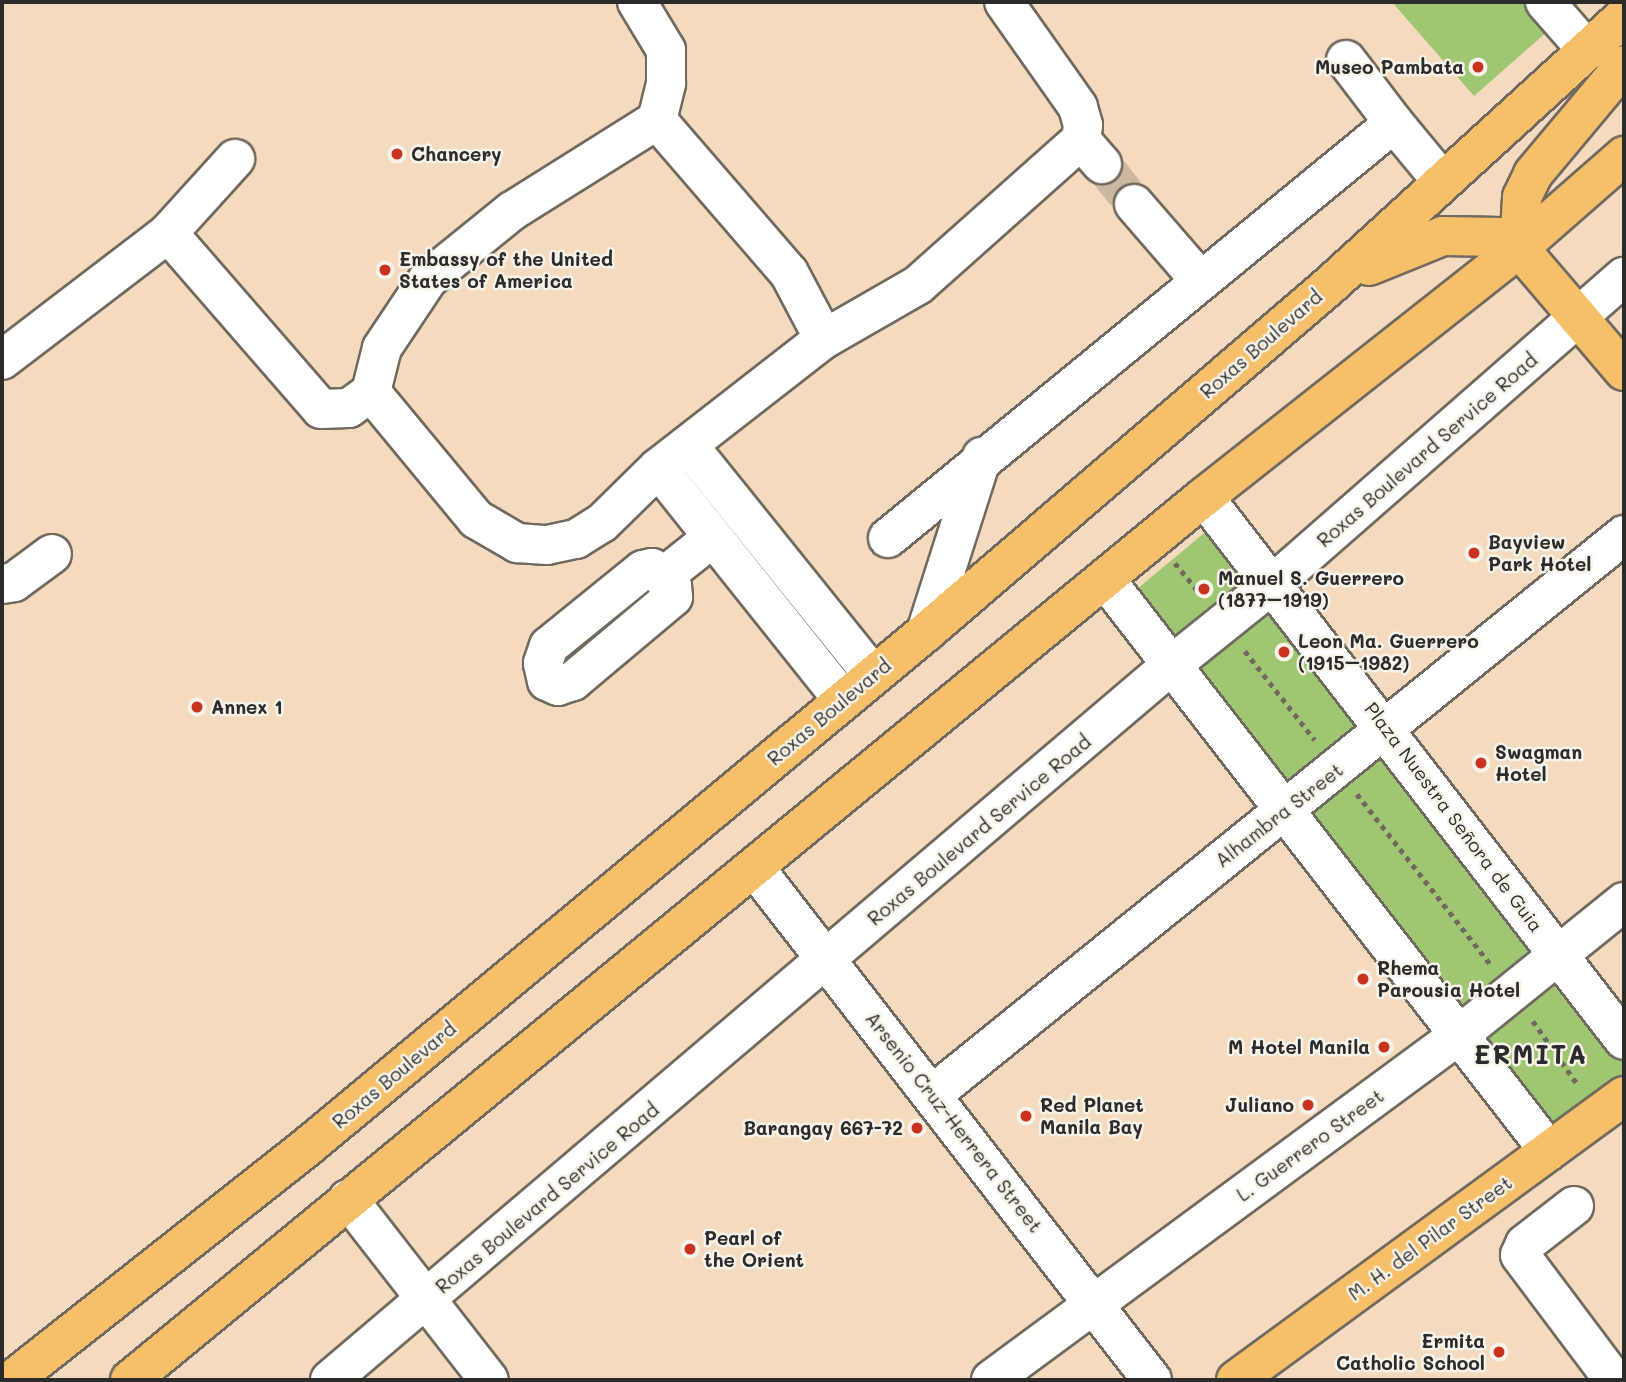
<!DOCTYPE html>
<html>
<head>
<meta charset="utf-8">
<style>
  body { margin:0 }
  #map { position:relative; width:1626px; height:1382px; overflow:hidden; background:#f4dbbf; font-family:Mali,sans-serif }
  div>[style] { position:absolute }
  .green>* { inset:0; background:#9fc672 }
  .minor-tunnel>* { height:38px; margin-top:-19px; transform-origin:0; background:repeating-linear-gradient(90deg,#ccb8a1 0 38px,transparent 0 57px) }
  .path>* { height:4.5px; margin-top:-2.25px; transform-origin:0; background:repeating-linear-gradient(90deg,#71695f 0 5px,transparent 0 10px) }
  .roads { filter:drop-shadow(2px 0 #71695f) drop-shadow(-2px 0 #71695f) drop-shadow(0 2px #71695f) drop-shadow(0 -2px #71695f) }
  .minor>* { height:38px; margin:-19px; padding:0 19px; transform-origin:19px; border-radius:19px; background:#fff }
  .major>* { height:38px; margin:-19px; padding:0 19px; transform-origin:19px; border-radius:19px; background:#f6c06b }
  .highway>* { height:38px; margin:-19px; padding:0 19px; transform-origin:19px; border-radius:19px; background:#f6c06b }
  .dots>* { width:19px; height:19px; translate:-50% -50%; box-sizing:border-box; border:4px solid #f7f3e8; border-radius:50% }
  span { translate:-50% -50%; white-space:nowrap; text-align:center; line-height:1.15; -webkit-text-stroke:5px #f7f3e8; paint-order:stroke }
  .poi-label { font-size:19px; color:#2b2b2b; font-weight:700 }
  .right { translate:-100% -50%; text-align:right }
  .left { translate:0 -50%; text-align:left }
  .street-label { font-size:19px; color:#2b2b2b }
  .district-label { font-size:26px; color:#2b2b2b; font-weight:700; letter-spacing:2px }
  .frame { position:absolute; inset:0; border:4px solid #2b2b2b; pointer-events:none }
</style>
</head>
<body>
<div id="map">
  <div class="green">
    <i style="clip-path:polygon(1392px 2px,1581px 2px,1474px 96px)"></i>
    <i style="clip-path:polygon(1209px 529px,1624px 1061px,1624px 1109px,1565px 1153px,1137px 589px)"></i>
  </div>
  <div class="minor-tunnel">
    <i style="left:1102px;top:164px;width:51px;rotate:51.3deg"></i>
  </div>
  <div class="path">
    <i style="left:1175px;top:563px;width:44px;rotate:50.5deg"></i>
    <i style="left:1245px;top:651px;width:113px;rotate:51.8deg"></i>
    <i style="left:1357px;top:794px;width:219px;rotate:51.9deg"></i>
    <i style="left:1533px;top:1021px;width:78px;rotate:54.9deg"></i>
  </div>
  <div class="roads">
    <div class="minor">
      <i style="left:1545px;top:2px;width:64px;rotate:48.8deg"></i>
      <i style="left:1346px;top:60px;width:79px;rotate:52.7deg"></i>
      <i style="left:1081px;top:140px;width:32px;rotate:49deg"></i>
      <i style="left:1134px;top:204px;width:99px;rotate:49.1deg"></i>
      <i style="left:168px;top:233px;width:233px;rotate:49deg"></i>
      <i style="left:321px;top:409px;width:28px;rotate:-2deg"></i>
      <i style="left:349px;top:408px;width:27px;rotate:-36deg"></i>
      <i style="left:371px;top:392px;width:45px;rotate:-76deg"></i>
      <i style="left:382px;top:348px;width:83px;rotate:-56.3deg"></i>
      <i style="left:428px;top:279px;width:108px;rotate:-39deg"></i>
      <i style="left:512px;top:211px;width:171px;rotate:-32.1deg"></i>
      <i style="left:657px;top:120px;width:38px;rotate:-76deg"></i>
      <i style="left:666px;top:83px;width:33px;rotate:-90deg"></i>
      <i style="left:666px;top:50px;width:56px;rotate:-121.1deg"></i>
      <i style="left:824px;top:339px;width:108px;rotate:-29.9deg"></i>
      <i style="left:918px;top:285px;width:218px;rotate:-41.7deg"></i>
      <i style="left:1081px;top:140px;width:15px;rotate:-82deg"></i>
      <i style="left:1083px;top:125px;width:19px;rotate:-106deg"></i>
      <i style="left:1078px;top:107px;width:128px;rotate:-125.2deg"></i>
      <i style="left:2px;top:360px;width:209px;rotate:-37.4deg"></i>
      <i style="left:168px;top:233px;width:100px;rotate:-47.8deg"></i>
      <i style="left:371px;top:392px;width:165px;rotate:50.4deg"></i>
      <i style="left:476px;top:519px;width:48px;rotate:30.3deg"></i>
      <i style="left:517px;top:543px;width:30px;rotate:4deg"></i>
      <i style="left:547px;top:545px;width:30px;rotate:-12deg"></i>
      <i style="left:576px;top:539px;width:31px;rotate:-32deg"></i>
      <i style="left:602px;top:523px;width:78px;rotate:-44.5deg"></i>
      <i style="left:658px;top:468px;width:210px;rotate:-37.9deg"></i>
      <i style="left:824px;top:339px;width:75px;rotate:-117.9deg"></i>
      <i style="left:789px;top:273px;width:202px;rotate:-130.8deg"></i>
      <i style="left:688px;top:445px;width:295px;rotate:51.2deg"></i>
      <i style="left:658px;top:468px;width:297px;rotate:51.4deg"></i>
      <i style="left:1204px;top:497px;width:686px;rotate:52.28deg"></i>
      <i style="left:888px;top:538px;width:654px;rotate:-39.36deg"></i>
      <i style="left:1394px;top:123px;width:75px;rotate:50.4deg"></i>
      <i style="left:652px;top:568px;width:27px;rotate:42deg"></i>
      <i style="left:672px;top:586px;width:11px;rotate:85deg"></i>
      <i style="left:673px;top:597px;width:131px;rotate:140deg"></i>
      <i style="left:573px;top:681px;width:16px;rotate:162deg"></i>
      <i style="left:558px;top:686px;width:12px;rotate:-156deg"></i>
      <i style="left:547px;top:681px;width:18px;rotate:-103deg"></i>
      <i style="left:543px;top:663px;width:18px;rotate:-71deg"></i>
      <i style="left:549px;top:646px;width:121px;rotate:-39deg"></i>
      <i style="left:643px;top:570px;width:9px;rotate:-13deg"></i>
      <i style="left:663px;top:577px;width:63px;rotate:-38.5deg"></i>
      <i style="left:1105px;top:579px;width:724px;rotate:52.18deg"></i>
      <i style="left:2px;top:584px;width:12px;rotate:-9deg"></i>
      <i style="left:14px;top:582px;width:47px;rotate:-36.4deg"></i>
      <i style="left:926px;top:632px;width:184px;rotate:-72.3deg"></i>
      <i style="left:754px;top:867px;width:649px;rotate:52.19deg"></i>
      <i style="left:933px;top:1094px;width:889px;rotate:-38.97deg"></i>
      <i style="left:348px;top:1199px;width:229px;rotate:52.1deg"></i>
      <i style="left:1574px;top:1206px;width:62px;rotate:142.2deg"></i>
      <i style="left:1525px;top:1244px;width:12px;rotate:114deg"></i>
      <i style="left:1520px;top:1255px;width:156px;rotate:53.1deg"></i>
      <i style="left:330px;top:1380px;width:1101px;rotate:-40.36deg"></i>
      <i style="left:1169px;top:667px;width:134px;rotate:-38.7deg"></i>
      <i style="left:1274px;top:583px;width:465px;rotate:-41.2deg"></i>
      <i style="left:991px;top:1380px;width:581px;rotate:-36.4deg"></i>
      <i style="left:1459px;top:1035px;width:212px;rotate:-38.9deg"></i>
    </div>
    <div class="major">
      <i style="left:1578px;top:317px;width:71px;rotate:49.6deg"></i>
      <i style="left:1236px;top:1380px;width:481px;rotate:-36.2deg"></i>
    </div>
    <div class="highway">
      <i style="left:1519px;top:248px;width:51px;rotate:-86.6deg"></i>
      <i style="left:1522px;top:197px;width:25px;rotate:-64deg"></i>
      <i style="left:1533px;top:174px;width:142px;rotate:-50.1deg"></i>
      <i style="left:1369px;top:266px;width:80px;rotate:-22.1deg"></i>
      <i style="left:1443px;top:236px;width:57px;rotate:1deg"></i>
      <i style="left:1500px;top:237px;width:22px;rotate:30deg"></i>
      <i style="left:1519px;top:248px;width:91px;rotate:49.5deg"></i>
      <i style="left:12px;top:1380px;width:376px;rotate:-38.3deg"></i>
      <i style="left:307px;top:1147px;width:805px;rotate:-39.76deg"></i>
      <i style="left:926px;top:632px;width:531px;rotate:-40.65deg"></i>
      <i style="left:1329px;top:286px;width:399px;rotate:-42.4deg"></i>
      <i style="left:130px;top:1380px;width:1390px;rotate:-39.43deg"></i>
      <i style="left:1204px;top:497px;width:402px;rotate:-38.3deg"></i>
      <i style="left:1519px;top:248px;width:140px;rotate:-41.2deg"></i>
    </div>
  </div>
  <div class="dots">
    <i style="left:1478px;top:67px;background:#c8321e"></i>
    <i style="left:397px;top:154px;background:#c8321e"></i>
    <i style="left:385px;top:270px;background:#c8321e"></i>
    <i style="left:1474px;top:553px;background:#c8321e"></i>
    <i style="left:1204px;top:589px;background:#c8321e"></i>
    <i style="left:1284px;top:652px;background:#c8321e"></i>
    <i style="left:197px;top:707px;background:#c8321e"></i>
    <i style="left:1481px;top:763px;background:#c8321e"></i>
    <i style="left:1363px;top:979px;background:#c8321e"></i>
    <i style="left:1384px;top:1047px;background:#c8321e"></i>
    <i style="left:1308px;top:1105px;background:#c8321e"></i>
    <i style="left:1026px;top:1116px;background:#c8321e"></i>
    <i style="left:917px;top:1128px;background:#c8321e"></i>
    <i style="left:690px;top:1249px;background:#c8321e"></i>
    <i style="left:1499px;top:1352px;background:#c8321e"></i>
  </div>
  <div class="poi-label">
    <span class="right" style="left:1464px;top:67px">Museo Pambata</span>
    <span class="left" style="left:411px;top:154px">Chancery</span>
    <span class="left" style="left:399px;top:270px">Embassy of the United<br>States of America</span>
    <span class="left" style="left:1488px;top:553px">Bayview<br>Park Hotel</span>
    <span class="left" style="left:1218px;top:589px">Manuel S. Guerrero<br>(1877–1919)</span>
    <span class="left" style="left:1298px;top:652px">Leon Ma. Guerrero<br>(1915–1982)</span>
    <span class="left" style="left:211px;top:707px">Annex 1</span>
    <span class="left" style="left:1495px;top:763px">Swagman<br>Hotel</span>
    <span class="left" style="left:1377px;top:979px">Rhema<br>Parousia Hotel</span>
    <span class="right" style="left:1370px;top:1047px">M Hotel Manila</span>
    <span class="left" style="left:1040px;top:1116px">Red Planet<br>Manila Bay</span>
    <span class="right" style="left:1294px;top:1105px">Juliano</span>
    <span class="right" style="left:903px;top:1128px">Barangay 667-72</span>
    <span class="left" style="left:704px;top:1249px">Pearl of<br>the Orient</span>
    <span class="right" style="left:1485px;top:1352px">Ermita<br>Catholic School</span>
  </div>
  <div class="street-label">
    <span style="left:1261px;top:344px;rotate:-41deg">Roxas Boulevard</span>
    <span style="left:1427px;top:450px;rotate:-41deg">Roxas Boulevard Service Road</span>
    <span style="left:829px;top:712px;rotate:-40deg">Roxas Boulevard</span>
    <span style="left:1279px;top:815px;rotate:-38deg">Alhambra Street</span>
    <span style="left:1454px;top:817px;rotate:53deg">Plaza Nuestra Señora de Guia</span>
    <span style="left:979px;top:830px;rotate:-40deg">Roxas Boulevard Service Road</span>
    <span style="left:394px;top:1075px;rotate:-40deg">Roxas Boulevard</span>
    <span style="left:954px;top:1122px;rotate:52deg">Arsenio Cruz-Herrera Street</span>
    <span style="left:1310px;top:1145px;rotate:-36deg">L. Guerrero Street</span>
    <span style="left:547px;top:1198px;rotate:-40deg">Roxas Boulevard Service Road</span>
    <span style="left:1430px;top:1238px;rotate:-36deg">M. H. del Pilar Street</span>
  </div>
  <div class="district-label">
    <span style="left:1531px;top:1055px">ERMITA</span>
  </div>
  <div class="frame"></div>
</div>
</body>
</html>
